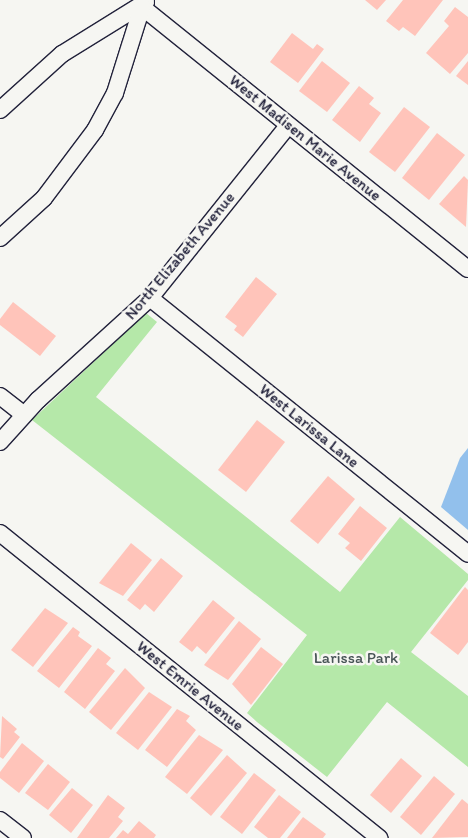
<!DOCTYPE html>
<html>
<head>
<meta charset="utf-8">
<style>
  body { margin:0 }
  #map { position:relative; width:468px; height:838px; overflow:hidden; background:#f6f6f2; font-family:Itim,sans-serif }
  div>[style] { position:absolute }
  .green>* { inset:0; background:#b5e8a9 }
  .water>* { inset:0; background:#92c0ec }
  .building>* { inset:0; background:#ffc4ba }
  .roads { filter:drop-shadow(1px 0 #22223b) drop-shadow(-1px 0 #22223b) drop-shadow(0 1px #22223b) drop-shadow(0 -1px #22223b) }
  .minor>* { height:16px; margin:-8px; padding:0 8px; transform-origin:8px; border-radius:8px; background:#f6f6f2 }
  span { translate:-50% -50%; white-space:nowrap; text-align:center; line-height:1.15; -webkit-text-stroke:5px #f6f6f2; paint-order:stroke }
  .street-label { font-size:16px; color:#22223b }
  .park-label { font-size:16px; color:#475456 }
</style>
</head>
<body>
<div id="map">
  <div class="green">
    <i style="clip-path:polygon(146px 313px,157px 322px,96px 397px,340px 592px,400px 517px,468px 574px,468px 580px,411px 652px,468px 696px,468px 767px,387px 702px,327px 777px,257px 722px,247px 713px,307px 635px,32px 420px)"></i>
  </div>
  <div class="water">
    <i style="clip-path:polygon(468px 448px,468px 530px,441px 507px,460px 458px)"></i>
  </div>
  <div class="building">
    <i style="clip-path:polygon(365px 0,386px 0,377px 10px)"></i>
    <i style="clip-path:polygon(403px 0,443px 0,415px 36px,403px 27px,399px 31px,386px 21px)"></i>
    <i style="clip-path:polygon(455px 7px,468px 17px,468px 53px,450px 74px,426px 53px,449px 26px,444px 21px)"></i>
    <i style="clip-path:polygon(292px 33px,313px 49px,317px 44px,324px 49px,298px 83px,270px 62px)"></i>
    <i style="clip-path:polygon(322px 61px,350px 83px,327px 112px,299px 91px)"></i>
    <i style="clip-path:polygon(468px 61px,468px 85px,456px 76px)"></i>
    <i style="clip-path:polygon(359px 86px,374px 98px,369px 104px,381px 113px,360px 142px,332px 120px)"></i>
    <i style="clip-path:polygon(404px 107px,430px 127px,395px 172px,369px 152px)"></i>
    <i style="clip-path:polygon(437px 133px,465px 155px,429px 200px,402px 178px)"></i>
    <i style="clip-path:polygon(464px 176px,468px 180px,466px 227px,439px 204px)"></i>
    <i style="clip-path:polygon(256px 277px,277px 294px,243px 337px,234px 330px,237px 326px,225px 317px)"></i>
    <i style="clip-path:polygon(13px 302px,56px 336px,40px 356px,0 325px,0 319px)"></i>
    <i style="clip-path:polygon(257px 420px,285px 442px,246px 492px,218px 470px)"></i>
    <i style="clip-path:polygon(328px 476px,355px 499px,318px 544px,290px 521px)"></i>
    <i style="clip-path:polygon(360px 506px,387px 528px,361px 561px,345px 548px,350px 543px,338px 534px)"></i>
    <i style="clip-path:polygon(131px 543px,152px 560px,123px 596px,99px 583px)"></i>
    <i style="clip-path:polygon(161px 558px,183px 576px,154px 612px,145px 604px,140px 610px,127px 600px)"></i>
    <i style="clip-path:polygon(465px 587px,468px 590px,468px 642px,458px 655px,430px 633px)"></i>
    <i style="clip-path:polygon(213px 600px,235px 618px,206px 654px,197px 646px,192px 652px,179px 642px)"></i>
    <i style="clip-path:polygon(45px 608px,68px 623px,33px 667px,11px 650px)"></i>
    <i style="clip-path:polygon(239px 621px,261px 639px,228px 680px,204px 665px)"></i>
    <i style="clip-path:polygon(73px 627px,80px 632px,78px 636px,92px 646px,59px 688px,37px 671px)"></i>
    <i style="clip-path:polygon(261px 647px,283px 664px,251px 705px,232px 684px)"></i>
    <i style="clip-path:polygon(98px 648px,111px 658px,106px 664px,115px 671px,85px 709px,64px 692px)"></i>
    <i style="clip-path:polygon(125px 668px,145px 688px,111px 730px,89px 712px)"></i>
    <i style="clip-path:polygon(149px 692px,172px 707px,138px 750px,116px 733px)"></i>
    <i style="clip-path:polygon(177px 709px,190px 716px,186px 721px,196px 730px,167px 767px,145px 750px)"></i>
    <i style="clip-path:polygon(2px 716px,17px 729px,14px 732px,20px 737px,3px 759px,0 757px)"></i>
    <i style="clip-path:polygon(199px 735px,223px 750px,187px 794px,165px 777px)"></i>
    <i style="clip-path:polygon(22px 743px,44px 761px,19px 793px,0 778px,0 772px)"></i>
    <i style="clip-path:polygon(227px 755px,247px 773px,211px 816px,190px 798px)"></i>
    <i style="clip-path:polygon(401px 758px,422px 776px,391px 813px,370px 795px)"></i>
    <i style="clip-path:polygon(48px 764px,70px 782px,48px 810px,25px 793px)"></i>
    <i style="clip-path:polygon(254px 773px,276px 790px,242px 834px,220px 817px)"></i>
    <i style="clip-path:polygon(434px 776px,455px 794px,421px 835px,400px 817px)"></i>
    <i style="clip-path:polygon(72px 788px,93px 805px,71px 833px,49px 815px)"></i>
    <i style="clip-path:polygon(108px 795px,125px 808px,118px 817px,123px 821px,109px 838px,77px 838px)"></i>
    <i style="clip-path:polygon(279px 795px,301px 812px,280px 838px,268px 838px,254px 827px)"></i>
    <i style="clip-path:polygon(462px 799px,468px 804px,468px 837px,432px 838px)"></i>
    <i style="clip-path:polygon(303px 817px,326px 834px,323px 838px,287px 838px)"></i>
    <i style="clip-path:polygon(139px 821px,156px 835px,154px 838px,116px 838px,123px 830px,128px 834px)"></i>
  </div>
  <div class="roads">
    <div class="minor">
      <i style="left:142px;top:7px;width:418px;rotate:38.8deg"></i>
      <i style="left:0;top:110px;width:84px;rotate:-42.1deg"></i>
      <i style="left:62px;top:54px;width:99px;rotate:-31.8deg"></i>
      <i style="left:0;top:238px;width:59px;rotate:-42.3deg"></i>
      <i style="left:44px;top:198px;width:85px;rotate:-53.1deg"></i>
      <i style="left:95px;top:130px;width:42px;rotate:-61.6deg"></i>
      <i style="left:115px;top:93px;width:90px;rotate:-72.6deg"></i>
      <i style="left:150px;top:298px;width:408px;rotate:38.8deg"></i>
      <i style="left:0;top:396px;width:29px;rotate:38deg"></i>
      <i style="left:0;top:442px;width:57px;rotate:-47.9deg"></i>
      <i style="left:38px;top:400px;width:151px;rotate:-42.3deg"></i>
      <i style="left:150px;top:298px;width:221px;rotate:-51.3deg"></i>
      <i style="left:0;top:533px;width:487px;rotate:38.8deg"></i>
      <i style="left:0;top:820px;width:29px;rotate:38deg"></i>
    </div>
  </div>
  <div class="street-label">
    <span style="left:305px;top:138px;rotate:39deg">West Madisen Marie Avenue</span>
    <span style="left:180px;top:256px;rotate:-50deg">North Elizabeth Avenue</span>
    <span style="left:309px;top:426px;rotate:39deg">West Larissa Lane</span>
    <span style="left:190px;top:686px;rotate:39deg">West Emrie Avenue</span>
  </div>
  <div class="park-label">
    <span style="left:356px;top:658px">Larissa Park</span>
  </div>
</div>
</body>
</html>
